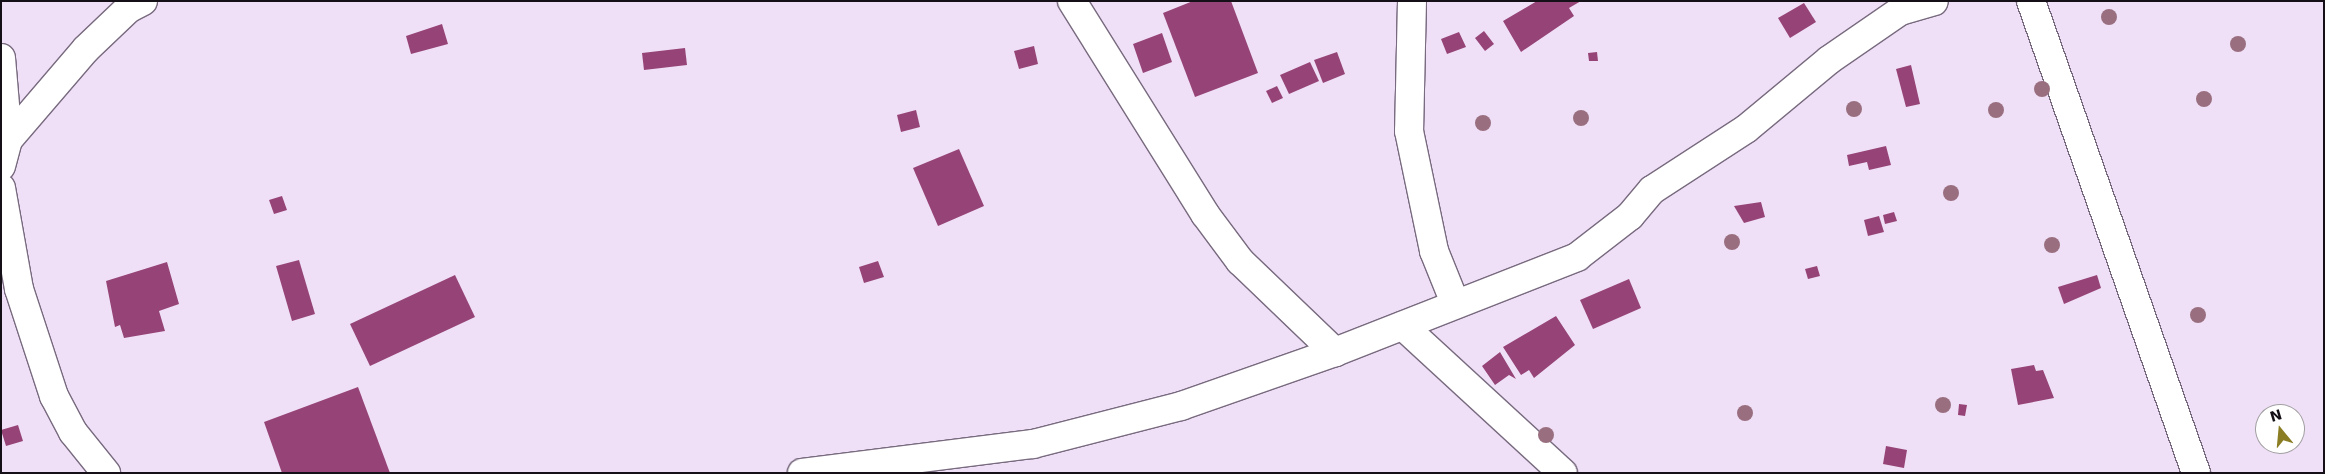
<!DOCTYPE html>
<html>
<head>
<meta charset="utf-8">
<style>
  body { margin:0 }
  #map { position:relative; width:2325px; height:474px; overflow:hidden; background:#f0e0f7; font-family:"DejaVu Sans",sans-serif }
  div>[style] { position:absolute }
  .building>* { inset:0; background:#964477 }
  .roads { filter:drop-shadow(1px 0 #786a7f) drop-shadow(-1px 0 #786a7f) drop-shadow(0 1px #786a7f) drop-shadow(0 -1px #786a7f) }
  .minor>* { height:28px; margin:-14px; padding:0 14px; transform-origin:14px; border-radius:14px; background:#fff }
  .trees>* { width:16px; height:16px; margin:-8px; border-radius:50%; background:#996f80 }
  span { translate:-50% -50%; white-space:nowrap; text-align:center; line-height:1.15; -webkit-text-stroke:4px #fff; paint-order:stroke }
  .frame { position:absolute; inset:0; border:2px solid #151017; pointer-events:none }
  .north { position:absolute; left:2255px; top:404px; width:50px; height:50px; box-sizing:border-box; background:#fff; border:1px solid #a19fa2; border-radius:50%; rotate:343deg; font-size:14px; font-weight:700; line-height:20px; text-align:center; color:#151017 }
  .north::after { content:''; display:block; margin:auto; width:18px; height:22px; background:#8b7d23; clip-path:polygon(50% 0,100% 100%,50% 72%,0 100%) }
</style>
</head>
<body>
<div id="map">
  <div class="building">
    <i style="clip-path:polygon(1193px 1px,1231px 1px,1258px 73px,1195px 97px,1163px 13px)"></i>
    <i style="clip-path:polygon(1537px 1px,1581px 1px,1569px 8px,1574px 16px,1521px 52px,1503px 21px)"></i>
    <i style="clip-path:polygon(1804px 3px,1816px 22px,1790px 38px,1778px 18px)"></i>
    <i style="clip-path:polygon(442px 24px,448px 44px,411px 54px,406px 36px)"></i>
    <i style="clip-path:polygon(1484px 31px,1494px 44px,1485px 51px,1475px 38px)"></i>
    <i style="clip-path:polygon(1459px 32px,1466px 47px,1447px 54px,1441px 39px)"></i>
    <i style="clip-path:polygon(1162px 33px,1172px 62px,1143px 73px,1133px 44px)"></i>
    <i style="clip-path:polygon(1034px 46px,1038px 64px,1019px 69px,1014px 51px)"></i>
    <i style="clip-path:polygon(685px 48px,687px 65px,644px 70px,642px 53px)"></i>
    <i style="clip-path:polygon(1337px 52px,1345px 74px,1323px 83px,1314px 60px)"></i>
    <i style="clip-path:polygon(1597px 52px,1598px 61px,1589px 61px,1588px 53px)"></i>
    <i style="clip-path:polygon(1310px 62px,1319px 81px,1289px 94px,1280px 75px)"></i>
    <i style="clip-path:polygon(1911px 65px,1920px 104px,1906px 107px,1896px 69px)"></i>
    <i style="clip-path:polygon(1277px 86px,1283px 98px,1272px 103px,1266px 91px)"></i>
    <i style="clip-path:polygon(916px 110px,920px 127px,901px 132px,897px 115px)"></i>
    <i style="clip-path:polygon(1886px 146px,1891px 165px,1869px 170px,1867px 162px,1849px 166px,1847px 155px)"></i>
    <i style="clip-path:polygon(959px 149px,984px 206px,938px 226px,913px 168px)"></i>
    <i style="clip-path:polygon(282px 196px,287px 210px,274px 214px,269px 200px)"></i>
    <i style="clip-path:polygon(1761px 202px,1765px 217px,1744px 223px,1734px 206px)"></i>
    <i style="clip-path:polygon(1894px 212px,1897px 221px,1885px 224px,1883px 215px)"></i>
    <i style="clip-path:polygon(1879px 216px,1884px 232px,1868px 236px,1864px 220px)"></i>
    <i style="clip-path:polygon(299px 260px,315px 314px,292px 321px,276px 266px)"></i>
    <i style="clip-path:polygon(878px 261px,884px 277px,864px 283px,859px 267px)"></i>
    <i style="clip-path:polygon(167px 262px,179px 304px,159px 311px,165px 331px,124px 338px,120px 325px,115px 327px,106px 281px)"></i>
    <i style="clip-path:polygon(1817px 266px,1820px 276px,1808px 279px,1805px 269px)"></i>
    <i style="clip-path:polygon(455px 275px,475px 317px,370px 366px,350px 324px)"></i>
    <i style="clip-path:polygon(2097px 275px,2101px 288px,2064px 304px,2058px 287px)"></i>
    <i style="clip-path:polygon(1629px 279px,1641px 308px,1593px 329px,1580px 300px)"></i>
    <i style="clip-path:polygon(1556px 316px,1575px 345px,1534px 378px,1529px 370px,1521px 375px,1503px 347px)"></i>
    <i style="clip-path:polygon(1500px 352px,1516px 379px,1509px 375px,1495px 385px,1482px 366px)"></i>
    <i style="clip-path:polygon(2034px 365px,2036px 371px,2043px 370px,2054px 398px,2018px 405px,2011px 369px)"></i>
    <i style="clip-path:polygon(358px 387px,390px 473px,282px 473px,264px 422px)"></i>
    <i style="clip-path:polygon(1959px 404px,1967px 405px,1965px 416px,1958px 415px)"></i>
    <i style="clip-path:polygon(18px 425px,23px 441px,6px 446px,1px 430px)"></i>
    <i style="clip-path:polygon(1886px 446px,1907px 450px,1904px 468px,1883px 464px)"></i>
  </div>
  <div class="roads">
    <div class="minor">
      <i style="left:1072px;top:1px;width:251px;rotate:58deg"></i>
      <i style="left:1205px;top:214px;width:59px;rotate:53.3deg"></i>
      <i style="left:1240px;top:261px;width:132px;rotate:43.8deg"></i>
      <i style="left:1412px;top:1px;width:130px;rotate:91.3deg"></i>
      <i style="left:1409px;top:131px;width:123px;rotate:78.2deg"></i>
      <i style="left:1434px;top:251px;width:56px;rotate:68deg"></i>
      <i style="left:2031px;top:1px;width:500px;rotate:70.73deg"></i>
      <i style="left:1px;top:58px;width:82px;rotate:85.1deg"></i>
      <i style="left:8px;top:140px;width:27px;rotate:105deg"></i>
      <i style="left:8px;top:140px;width:120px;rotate:-49.4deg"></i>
      <i style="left:86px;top:49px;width:58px;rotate:-43.6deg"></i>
      <i style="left:128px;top:9px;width:17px;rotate:-28deg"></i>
      <i style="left:1px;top:188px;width:103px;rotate:79.9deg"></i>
      <i style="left:19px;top:289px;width:113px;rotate:71.9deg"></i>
      <i style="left:54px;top:396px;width:41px;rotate:62.2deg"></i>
      <i style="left:73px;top:432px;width:53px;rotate:51.2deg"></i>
      <i style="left:1403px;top:326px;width:217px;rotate:42.6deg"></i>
      <i style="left:802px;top:473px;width:233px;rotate:-7.2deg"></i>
      <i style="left:1033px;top:444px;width:153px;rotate:-14.4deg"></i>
      <i style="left:1181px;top:406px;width:163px;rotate:-19.3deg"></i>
      <i style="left:1335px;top:352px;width:260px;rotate:-21.4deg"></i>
      <i style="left:1577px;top:257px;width:67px;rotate:-37.7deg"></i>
      <i style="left:1630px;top:216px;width:34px;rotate:-50deg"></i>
      <i style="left:1652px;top:190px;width:112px;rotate:-33deg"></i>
      <i style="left:1746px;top:129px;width:108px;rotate:-39.7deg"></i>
      <i style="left:1829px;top:60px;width:86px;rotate:-34.6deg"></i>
      <i style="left:1900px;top:11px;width:35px;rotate:-16deg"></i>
    </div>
  </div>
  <div class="trees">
    <i style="left:2109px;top:17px"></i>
    <i style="left:2238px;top:44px"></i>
    <i style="left:2042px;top:89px"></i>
    <i style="left:2204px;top:99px"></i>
    <i style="left:1854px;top:109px"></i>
    <i style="left:1996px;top:110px"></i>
    <i style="left:1581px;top:118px"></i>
    <i style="left:1483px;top:123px"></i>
    <i style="left:1951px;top:193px"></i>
    <i style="left:1732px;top:242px"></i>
    <i style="left:2052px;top:245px"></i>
    <i style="left:2198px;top:315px"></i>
    <i style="left:1943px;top:405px"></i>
    <i style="left:1745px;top:413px"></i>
    <i style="left:1546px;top:435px"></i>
  </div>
  <div class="frame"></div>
  <div class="north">N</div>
</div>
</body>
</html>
